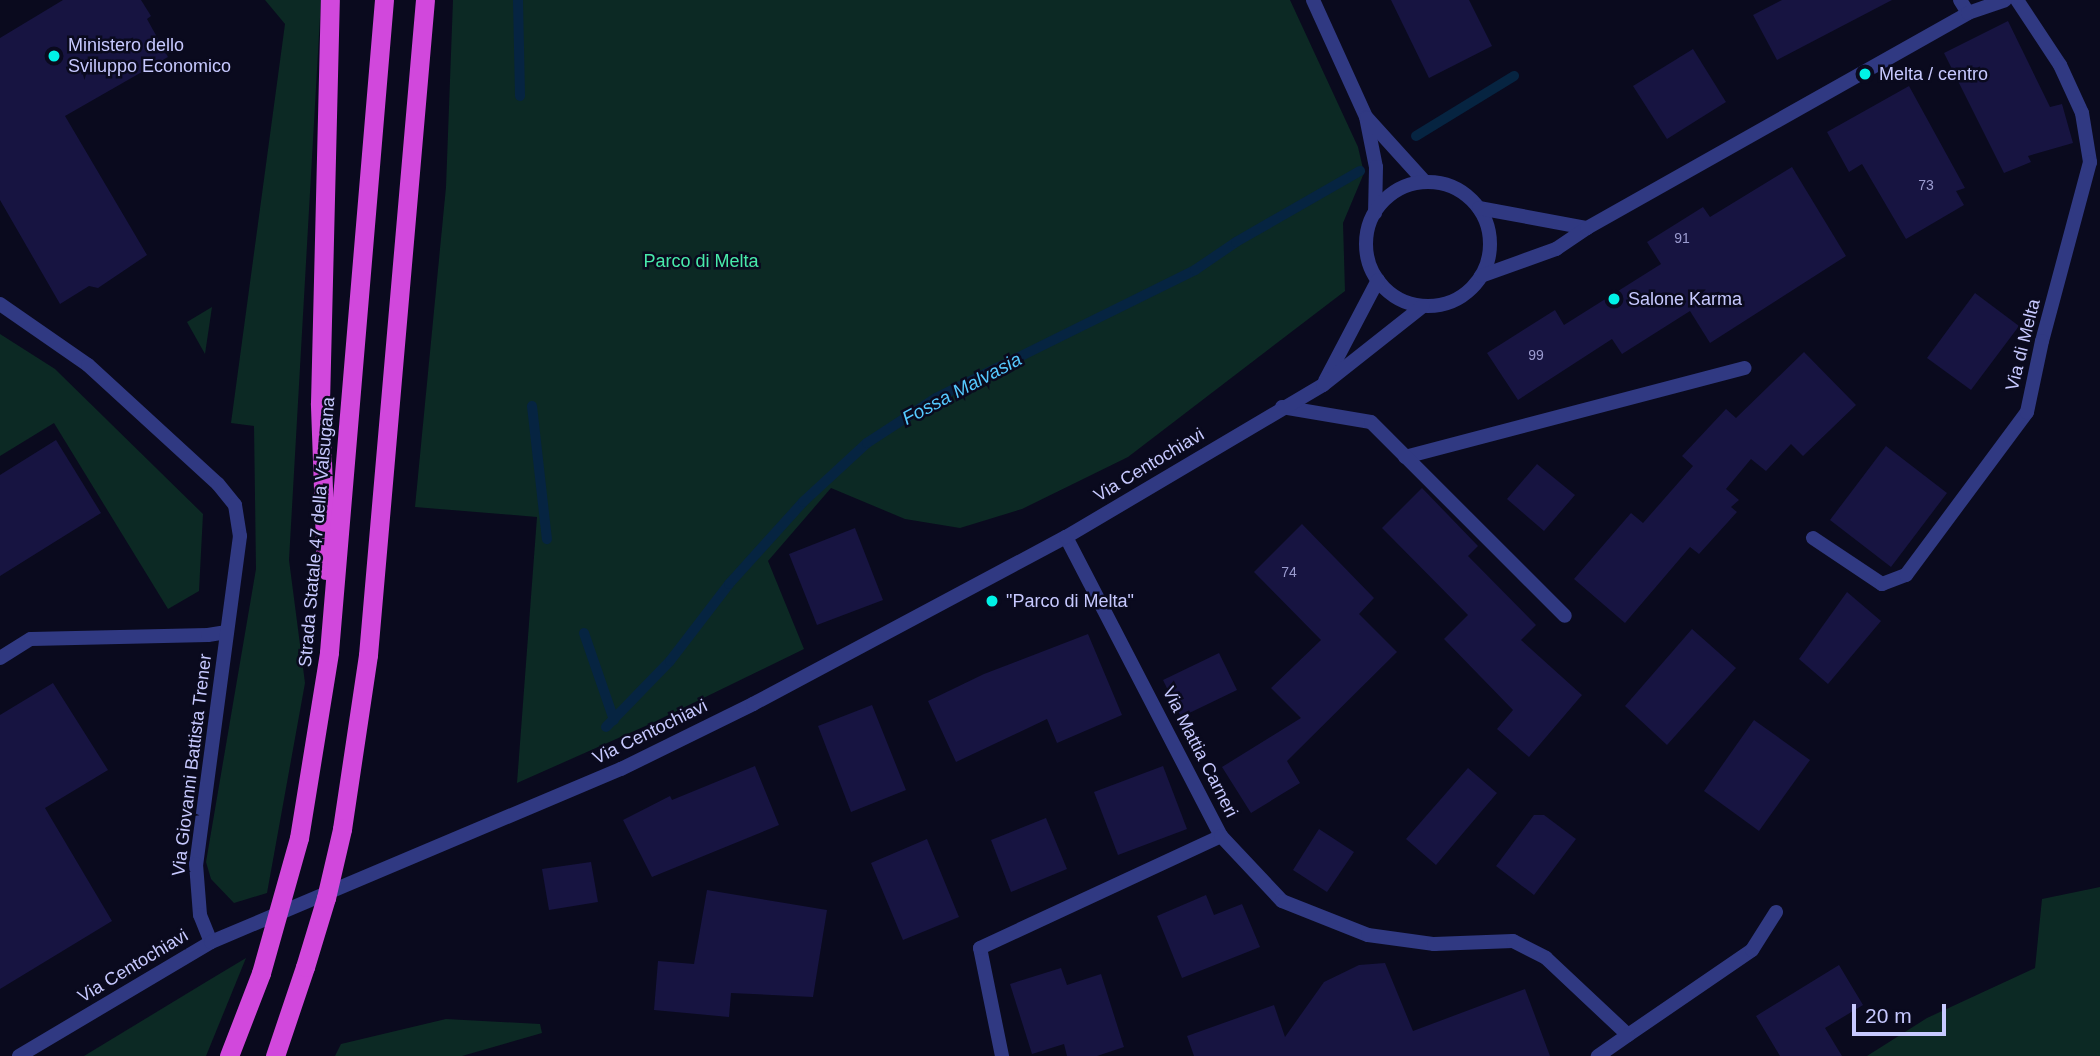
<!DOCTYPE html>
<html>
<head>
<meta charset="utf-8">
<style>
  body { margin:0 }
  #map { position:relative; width:2100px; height:1056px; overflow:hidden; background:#0a0a1e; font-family:Arial,sans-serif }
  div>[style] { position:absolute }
  .green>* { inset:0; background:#0c2924 }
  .stream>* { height:10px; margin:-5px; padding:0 5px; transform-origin:5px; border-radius:5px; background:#062441 }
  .building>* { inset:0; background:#171441 }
  .service>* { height:14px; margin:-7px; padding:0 7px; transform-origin:7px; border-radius:7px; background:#303982 }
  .minor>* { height:14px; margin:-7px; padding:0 7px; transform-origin:7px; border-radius:7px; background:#303982 }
  .tertiary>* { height:14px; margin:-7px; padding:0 7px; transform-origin:7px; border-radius:7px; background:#303982 }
  .tertiary>.ring { margin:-7px; padding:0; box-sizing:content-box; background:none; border:14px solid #303982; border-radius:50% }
  .trunk>* { height:19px; margin:-9.5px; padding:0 9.5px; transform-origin:9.5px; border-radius:9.5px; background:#d148dc }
  .trunk-bridge>* { height:19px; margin:-9.5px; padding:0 9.5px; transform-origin:9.5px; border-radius:9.5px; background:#d148dc }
  .dots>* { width:19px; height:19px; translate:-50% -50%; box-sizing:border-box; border:4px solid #0a0a1e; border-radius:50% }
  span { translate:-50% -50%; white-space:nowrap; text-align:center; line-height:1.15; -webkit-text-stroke:5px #0a0a1e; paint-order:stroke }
  .number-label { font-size:14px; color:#9b9cd0 }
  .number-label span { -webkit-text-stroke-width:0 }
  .poi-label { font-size:18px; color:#c7c9ff }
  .left { translate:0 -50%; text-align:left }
  .park-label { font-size:18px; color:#48eaaa }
  .street-label { font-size:18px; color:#c7c9ff }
  .water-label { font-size:19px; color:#55c9ff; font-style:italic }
  .scale { position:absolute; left:1852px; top:1004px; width:94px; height:32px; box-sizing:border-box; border:4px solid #c7c9ff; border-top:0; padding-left:9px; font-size:21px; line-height:24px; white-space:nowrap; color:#c7c9ff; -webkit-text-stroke:5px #0a0a1e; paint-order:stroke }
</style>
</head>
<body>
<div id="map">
  <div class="green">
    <i style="clip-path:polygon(265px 0,321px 0,289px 560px,305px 683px,267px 893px,234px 903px,211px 879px,206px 862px,256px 569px,254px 426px,231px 423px,285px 24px)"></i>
    <i style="clip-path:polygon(453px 0,1290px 0,1358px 147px,1364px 173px,1343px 223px,1345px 291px,1128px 457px,1022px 509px,960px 528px,905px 519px,831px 488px,768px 561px,804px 649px,650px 724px,517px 783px,537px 517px,415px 507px,446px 187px)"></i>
    <i style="clip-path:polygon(212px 307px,205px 354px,187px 322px)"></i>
    <i style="clip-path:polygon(0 334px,55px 369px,203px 514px,199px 591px,168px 609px,54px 423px,0 456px)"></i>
    <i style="clip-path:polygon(2100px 887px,2100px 1056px,1867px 1056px,1927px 1018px,2035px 968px,2042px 899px)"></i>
    <i style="clip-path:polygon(246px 958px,206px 1056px,84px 1056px,206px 982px)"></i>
    <i style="clip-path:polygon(446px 1019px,540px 1024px,542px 1033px,462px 1056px,335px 1056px,341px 1044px)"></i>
  </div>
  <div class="stream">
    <i style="left:518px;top:0;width:96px;rotate:88.8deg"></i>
    <i style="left:1416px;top:136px;width:115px;rotate:-31.5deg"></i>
    <i style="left:532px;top:406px;width:134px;rotate:83.6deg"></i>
    <i style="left:584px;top:633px;width:92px;rotate:71deg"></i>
    <i style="left:606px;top:727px;width:92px;rotate:-45.9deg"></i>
    <i style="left:670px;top:661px;width:97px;rotate:-52.5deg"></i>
    <i style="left:729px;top:584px;width:110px;rotate:-47.9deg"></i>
    <i style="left:803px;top:502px;width:87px;rotate:-42.7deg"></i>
    <i style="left:867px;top:443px;width:82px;rotate:-33.1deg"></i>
    <i style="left:936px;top:398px;width:289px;rotate:-26.3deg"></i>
    <i style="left:1195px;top:270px;width:50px;rotate:-34.3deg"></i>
    <i style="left:1236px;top:242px;width:143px;rotate:-29.8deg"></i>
  </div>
  <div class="building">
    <i style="clip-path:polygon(63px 0,141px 0,151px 16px,147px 19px,168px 57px,65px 116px,147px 255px,98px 288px,89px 286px,60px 304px,0 200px,0 38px)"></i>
    <i style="clip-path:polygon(1391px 0,1469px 0,1492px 46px,1429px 78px)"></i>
    <i style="clip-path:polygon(1782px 0,1892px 0,1777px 60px,1753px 15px)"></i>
    <i style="clip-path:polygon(2008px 21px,2050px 107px,2062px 104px,2073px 143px,2028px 156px,2031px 162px,2004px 173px,1944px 53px)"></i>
    <i style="clip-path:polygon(1693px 49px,1726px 102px,1667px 139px,1633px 86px)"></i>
    <i style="clip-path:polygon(1909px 86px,1965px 188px,1956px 191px,1964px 205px,1906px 239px,1862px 164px,1849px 172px,1827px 132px)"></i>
    <i style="clip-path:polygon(1792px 167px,1846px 256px,1710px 343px,1690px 311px,1622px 354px,1612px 339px,1518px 400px,1487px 353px,1555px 310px,1564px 325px,1661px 264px,1647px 242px,1703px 207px,1710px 217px)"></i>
    <i style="clip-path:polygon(1975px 293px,2019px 326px,1971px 390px,1927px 358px)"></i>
    <i style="clip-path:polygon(1804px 352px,1856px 405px,1803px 456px,1791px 444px,1766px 471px,1751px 459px,1726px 489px,1739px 500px,1731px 507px,1737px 512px,1699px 554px,1690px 547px,1625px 623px,1574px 579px,1631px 513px,1643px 523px,1693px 466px,1682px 456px,1726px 409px,1736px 418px)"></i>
    <i style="clip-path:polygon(56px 440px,101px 513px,0 576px,0 475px)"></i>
    <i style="clip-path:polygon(1886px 446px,1947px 493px,1891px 567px,1830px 520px)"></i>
    <i style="clip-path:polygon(1537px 464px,1575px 495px,1544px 531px,1507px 499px)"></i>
    <i style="clip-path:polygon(1422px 488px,1478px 546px,1468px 556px,1536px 625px,1521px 640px,1582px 695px,1529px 757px,1497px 729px,1513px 710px,1444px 639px,1468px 615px,1382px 528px)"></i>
    <i style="clip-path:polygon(1302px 524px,1374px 598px,1359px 614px,1397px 652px,1287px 761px,1300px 783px,1251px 813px,1222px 767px,1301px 718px,1271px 688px,1321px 640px,1254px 572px)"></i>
    <i style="clip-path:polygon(855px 528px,883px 600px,817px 625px,789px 554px)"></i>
    <i style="clip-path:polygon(1847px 592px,1881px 621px,1828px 684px,1799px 659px)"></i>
    <i style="clip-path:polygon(1692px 629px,1736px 668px,1667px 745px,1625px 706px)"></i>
    <i style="clip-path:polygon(1088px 634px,1122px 715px,1057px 743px,1047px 719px,956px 762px,928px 701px,984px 674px)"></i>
    <i style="clip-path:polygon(1219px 653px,1237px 690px,1181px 717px,1163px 680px)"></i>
    <i style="clip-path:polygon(53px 683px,108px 770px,45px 808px,112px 921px,0 989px,0 715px)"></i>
    <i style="clip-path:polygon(872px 705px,906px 790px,851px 812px,818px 726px)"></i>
    <i style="clip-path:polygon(1754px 720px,1810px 760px,1759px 831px,1704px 791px)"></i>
    <i style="clip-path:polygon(755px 766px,779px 825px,652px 877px,623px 820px,670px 796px,672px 800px)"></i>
    <i style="clip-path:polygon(1163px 766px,1187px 829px,1118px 855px,1094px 792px)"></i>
    <i style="clip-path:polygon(1468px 768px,1497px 793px,1436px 865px,1406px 839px)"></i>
    <i style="clip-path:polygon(1534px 815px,1544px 815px,1576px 839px,1534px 895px,1496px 866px)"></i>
    <i style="clip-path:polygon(1046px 818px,1067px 869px,1011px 892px,991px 840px)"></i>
    <i style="clip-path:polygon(1319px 829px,1354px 852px,1327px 892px,1293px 870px)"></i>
    <i style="clip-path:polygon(927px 839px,959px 917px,903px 940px,871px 863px)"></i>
    <i style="clip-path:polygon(591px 862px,598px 902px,549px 910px,542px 869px)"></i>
    <i style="clip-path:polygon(707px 890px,827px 910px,813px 997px,731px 993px,729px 1017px,654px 1010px,658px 961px,694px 964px)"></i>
    <i style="clip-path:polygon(1206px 895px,1214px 915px,1242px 904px,1260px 947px,1182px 978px,1157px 916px)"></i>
    <i style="clip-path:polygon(1385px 963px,1413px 1031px,1525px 989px,1550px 1056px,1194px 1056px,1187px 1036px,1274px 1005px,1285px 1037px,1324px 982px,1359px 965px)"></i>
    <i style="clip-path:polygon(1839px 965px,1863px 1005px,1825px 1028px,1842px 1056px,1780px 1056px,1756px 1016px)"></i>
    <i style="clip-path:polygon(1061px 968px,1067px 985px,1101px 974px,1124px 1047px,1097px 1056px,1067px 1056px,1064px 1044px,1032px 1054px,1010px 984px)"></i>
  </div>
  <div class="service">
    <i style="left:1405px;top:457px;width:351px;rotate:-14.7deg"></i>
    <i style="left:1813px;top:538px;width:83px;rotate:33.7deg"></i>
    <i style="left:1882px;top:584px;width:26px;rotate:-21deg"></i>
    <i style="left:1906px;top:575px;width:203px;rotate:-53.4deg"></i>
    <i style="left:0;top:658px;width:36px;rotate:-32deg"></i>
    <i style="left:31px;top:639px;width:177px;rotate:-1.3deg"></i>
    <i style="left:208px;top:635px;width:19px;rotate:-9deg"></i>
    <i style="left:1628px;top:1035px;width:150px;rotate:-34.4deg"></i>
    <i style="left:1752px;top:950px;width:45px;rotate:-57.7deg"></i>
    <i style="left:1002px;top:1056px;width:110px;rotate:-101.5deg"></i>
    <i style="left:980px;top:948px;width:266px;rotate:-24.9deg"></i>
  </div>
  <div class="minor">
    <i style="left:1313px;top:0;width:128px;rotate:65.6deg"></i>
    <i style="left:1366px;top:117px;width:51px;rotate:78.7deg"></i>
    <i style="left:1376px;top:167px;width:46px;rotate:91.2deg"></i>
    <i style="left:1960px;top:0;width:15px;rotate:58deg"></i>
    <i style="left:2017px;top:0;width:78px;rotate:56.5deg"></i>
    <i style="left:2060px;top:65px;width:53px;rotate:65.4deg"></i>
    <i style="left:2082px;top:113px;width:50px;rotate:80.7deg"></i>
    <i style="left:2090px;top:162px;width:185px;rotate:105deg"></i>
    <i style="left:2042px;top:341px;width:73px;rotate:101.9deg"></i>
    <i style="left:1367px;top:118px;width:86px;rotate:47.8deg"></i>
    <i style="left:0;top:304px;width:107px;rotate:34.7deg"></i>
    <i style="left:88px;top:365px;width:176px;rotate:42.5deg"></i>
    <i style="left:218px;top:484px;width:27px;rotate:51deg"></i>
    <i style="left:235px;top:505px;width:31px;rotate:81deg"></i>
    <i style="left:240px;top:536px;width:331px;rotate:97.6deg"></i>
    <i style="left:196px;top:864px;width:51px;rotate:85.5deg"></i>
    <i style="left:200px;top:915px;width:29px;rotate:68deg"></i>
    <i style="left:1282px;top:407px;width:90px;rotate:9.6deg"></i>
    <i style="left:1371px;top:422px;width:274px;rotate:45deg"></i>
    <i style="left:1066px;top:537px;width:337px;rotate:62.6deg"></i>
    <i style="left:1221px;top:836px;width:89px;rotate:46.8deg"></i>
    <i style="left:1282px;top:901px;width:92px;rotate:21.6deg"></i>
    <i style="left:1368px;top:935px;width:67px;rotate:7.8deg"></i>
    <i style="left:1434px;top:944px;width:79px;rotate:-2.2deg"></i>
    <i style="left:1513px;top:941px;width:37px;rotate:27deg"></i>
    <i style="left:1546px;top:958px;width:112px;rotate:43.2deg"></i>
    <i style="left:1628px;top:1035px;width:37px;rotate:145deg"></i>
  </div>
  <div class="tertiary">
    <i class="ring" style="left:1366px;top:182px;width:110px;height:110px"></i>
    <i style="left:1479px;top:208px;width:110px;rotate:10.5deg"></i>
    <i style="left:1481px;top:276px;width:80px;rotate:-19.8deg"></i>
    <i style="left:1556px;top:249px;width:37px;rotate:-34deg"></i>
    <i style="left:1587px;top:228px;width:437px;rotate:-29.4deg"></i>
    <i style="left:1968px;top:13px;width:39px;rotate:-19deg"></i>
    <i style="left:1325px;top:381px;width:114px;rotate:-62.3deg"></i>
    <i style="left:19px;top:1056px;width:223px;rotate:-30.7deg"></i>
    <i style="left:211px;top:942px;width:445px;rotate:-22.9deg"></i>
    <i style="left:621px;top:769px;width:147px;rotate:-26.2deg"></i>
    <i style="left:753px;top:704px;width:355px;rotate:-28.1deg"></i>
    <i style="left:1066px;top:537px;width:299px;rotate:-30.6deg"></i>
    <i style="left:1323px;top:385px;width:127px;rotate:-38.3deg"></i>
  </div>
  <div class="trunk">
    <i style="left:326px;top:570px;width:167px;rotate:-92.1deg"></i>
    <i style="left:320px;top:403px;width:403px;rotate:-88.6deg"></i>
    <i style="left:342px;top:829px;width:176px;rotate:-81.5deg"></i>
    <i style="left:368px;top:655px;width:657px;rotate:-85.03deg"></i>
    <i style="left:299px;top:838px;width:188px;rotate:-80.8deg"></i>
    <i style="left:329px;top:652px;width:654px;rotate:-85.18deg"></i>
    <i style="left:229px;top:1056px;width:89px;rotate:-68.9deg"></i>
    <i style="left:275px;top:1056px;width:94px;rotate:-71.4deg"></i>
  </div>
  <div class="trunk-bridge">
    <i style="left:305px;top:967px;width:72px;rotate:-73.1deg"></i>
    <i style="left:326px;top:898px;width:71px;rotate:-76.9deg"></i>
    <i style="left:261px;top:973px;width:140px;rotate:-74.3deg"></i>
  </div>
  <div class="dots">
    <i style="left:54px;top:56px;background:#00f2e7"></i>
    <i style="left:1865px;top:74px;background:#00f2e7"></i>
    <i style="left:1614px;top:299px;background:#00f2e7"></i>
    <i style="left:992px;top:601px;background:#00f2e7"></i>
  </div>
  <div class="number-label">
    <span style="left:1926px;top:185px">73</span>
    <span style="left:1682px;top:238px">91</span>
    <span style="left:1536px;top:355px">99</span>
    <span style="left:1289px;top:572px">74</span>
  </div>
  <div class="poi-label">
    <span class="left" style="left:68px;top:56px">Ministero dello<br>Sviluppo Economico</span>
    <span class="left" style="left:1879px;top:74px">Melta / centro</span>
    <span class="left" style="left:1628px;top:299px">Salone Karma</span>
    <span class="left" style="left:1006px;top:601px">"Parco di Melta"</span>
  </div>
  <div class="park-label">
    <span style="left:701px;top:261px">Parco di Melta</span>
  </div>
  <div class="street-label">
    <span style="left:2023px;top:345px;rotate:-76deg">Via di Melta</span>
    <span style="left:1149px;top:465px;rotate:-31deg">Via Centochiavi</span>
    <span style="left:317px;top:532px;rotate:-85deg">Strada Statale 47 della Valsugana</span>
    <span style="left:650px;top:732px;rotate:-26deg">Via Centochiavi</span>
    <span style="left:1200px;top:752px;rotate:63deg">Via Mattia Carneri</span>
    <span style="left:192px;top:765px;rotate:-83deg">Via Giovanni Battista Trener</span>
    <span style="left:133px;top:966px;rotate:-31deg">Via Centochiavi</span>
  </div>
  <div class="water-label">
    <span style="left:962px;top:389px;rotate:-28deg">Fossa Malvasia</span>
  </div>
  <div class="scale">20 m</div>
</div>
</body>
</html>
